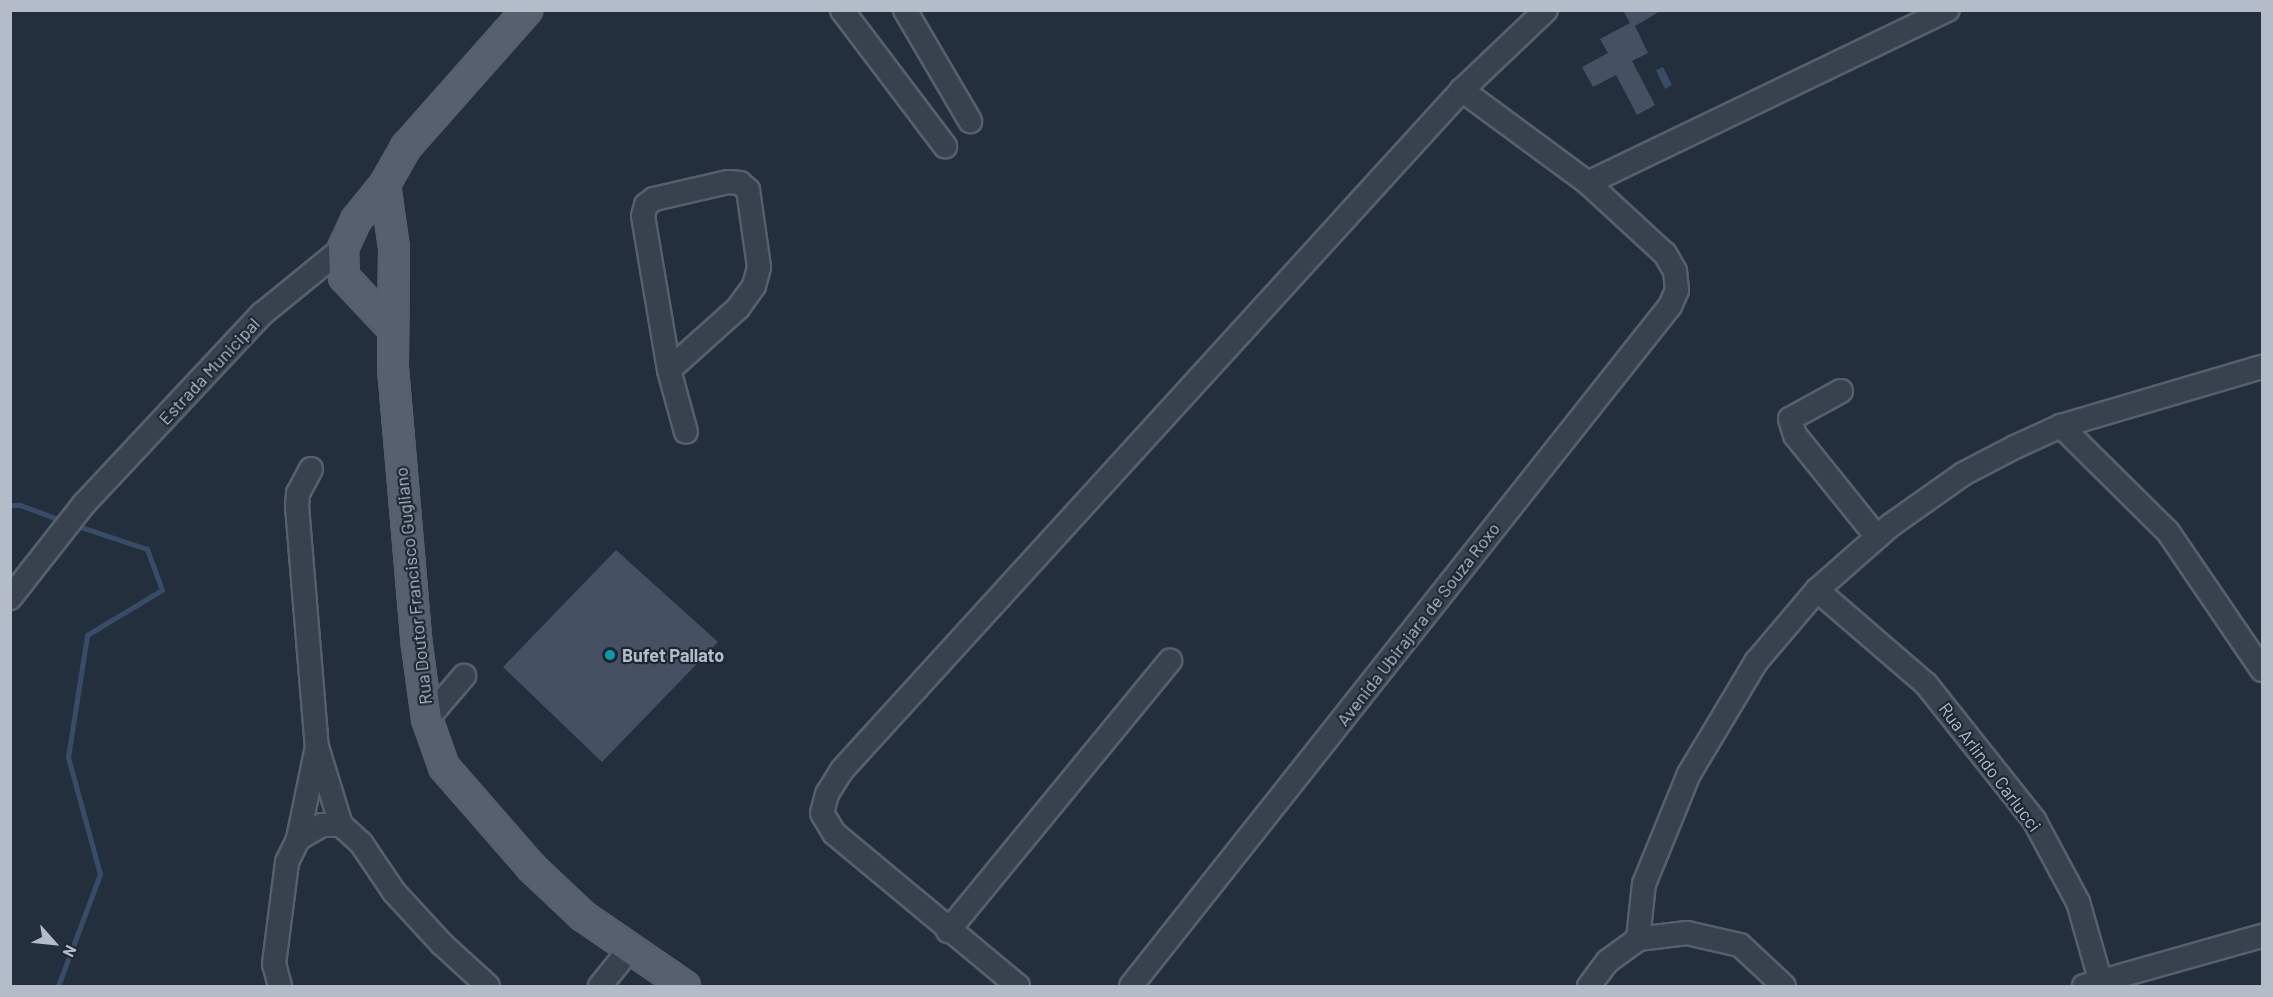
<!DOCTYPE html>
<html>
<head>
<meta charset="utf-8">
<style>
  body { margin:0 }
  #map { position:relative; width:2273px; height:997px; overflow:hidden; background:#242f3e; font-family:Barlow,sans-serif }
  div>[style] { position:absolute }
  .water>* { inset:0; background:#394c67 }
  .stream>* { height:5px; margin:-2.5px; padding:0 2.5px; transform-origin:2.5px; border-radius:2.5px; background:#394c67 }
  .building>* { inset:0; background:#455162 }
  .roads { filter:drop-shadow(2px 0 #565f6c) drop-shadow(-2px 0 #565f6c) drop-shadow(0 2px #565f6c) drop-shadow(0 -2px #565f6c) }
  .minor>* { height:22px; margin:-11px; padding:0 11px; transform-origin:11px; border-radius:11px; background:#38414e }
  .major>* { height:28px; margin:-14px; padding:0 14px; transform-origin:14px; border-radius:14px; background:#56606e }
  .dots>* { width:16px; height:16px; translate:-50% -50%; box-sizing:border-box; border:3px solid #1d2633; border-radius:50% }
  span { translate:-50% -50%; white-space:nowrap; text-align:center; line-height:1.15; -webkit-text-stroke:4.5px #1d2633; paint-order:stroke }
  .street-label { font-size:18px; color:#b4bcc9 }
  .poi-label { font-size:18px; color:#b4bcc9; font-weight:700 }
  .left { translate:0 -50%; text-align:left }
  .frame { position:absolute; inset:0; border:12px solid #b4bcc9; pointer-events:none }
  .north { position:absolute; left:24px; top:913px; width:60px; height:60px; -webkit-text-stroke:4px #1d2633; paint-order:stroke; rotate:117deg; font-size:16px; font-weight:700; line-height:24px; text-align:center; color:#b4bcc9 }
  .north::after { content:''; display:block; margin:auto; width:21px; height:27px; background:#b4bcc9; clip-path:polygon(50% 0,100% 100%,50% 72%,0 100%) }
</style>
</head>
<body>
<div id="map">
  <div class="water">
    <i style="clip-path:polygon(1663px 67px,1672px 85px,1665px 89px,1656px 70px)"></i>
  </div>
  <div class="stream">
    <i style="left:10px;top:505px;width:10px"></i>
    <i style="left:20px;top:505px;width:46px;rotate:20.4deg"></i>
    <i style="left:58px;top:986px;width:120px;rotate:-69.4deg"></i>
    <i style="left:100px;top:874px;width:121px;rotate:-105.3deg"></i>
    <i style="left:68px;top:757px;width:123px;rotate:-81.1deg"></i>
    <i style="left:87px;top:635px;width:87px;rotate:-31deg"></i>
    <i style="left:162px;top:590px;width:44px;rotate:-110.1deg"></i>
    <i style="left:147px;top:549px;width:76px;rotate:-161.6deg"></i>
  </div>
  <div class="building">
    <i style="clip-path:polygon(1623px 10px,1662px 10px,1635px 26px,1648px 53px,1632px 61px,1655px 105px,1637px 115px,1616px 75px,1593px 87px,1582px 67px,1608px 53px,1600px 39px,1630px 23px)"></i>
    <i style="clip-path:polygon(616px 550px,718px 642px,602px 762px,503px 667px)"></i>
  </div>
  <div class="roads">
    <div class="minor">
      <i style="left:842px;top:10px;width:171px;rotate:52.9deg"></i>
      <i style="left:905px;top:10px;width:129px;rotate:59.6deg"></i>
      <i style="left:1588px;top:183px;width:399px;rotate:-25.7deg"></i>
      <i style="left:669px;top:370px;width:93px;rotate:-41.9deg"></i>
      <i style="left:738px;top:308px;width:27px;rotate:-54deg"></i>
      <i style="left:754px;top:286px;width:20px;rotate:-75deg"></i>
      <i style="left:759px;top:267px;width:78px;rotate:-98.1deg"></i>
      <i style="left:748px;top:190px;width:11px;rotate:-139deg"></i>
      <i style="left:740px;top:183px;width:12px;rotate:-175deg"></i>
      <i style="left:728px;top:182px;width:76px;rotate:167.1deg"></i>
      <i style="left:654px;top:199px;width:10px;rotate:143deg"></i>
      <i style="left:646px;top:205px;width:11px;rotate:105deg"></i>
      <i style="left:643px;top:216px;width:156px;rotate:80.4deg"></i>
      <i style="left:669px;top:370px;width:64px;rotate:74.7deg"></i>
      <i style="left:1841px;top:391px;width:58px;rotate:151.2deg"></i>
      <i style="left:1790px;top:419px;width:17px;rotate:73deg"></i>
      <i style="left:1795px;top:435px;width:131px;rotate:51.2deg"></i>
      <i style="left:2061px;top:426px;width:151px;rotate:44.7deg"></i>
      <i style="left:2168px;top:532px;width:167px;rotate:55.7deg"></i>
      <i style="left:311px;top:469px;width:27px;rotate:118deg"></i>
      <i style="left:298px;top:493px;width:13px;rotate:94deg"></i>
      <i style="left:297px;top:506px;width:242px;rotate:85.3deg"></i>
      <i style="left:317px;top:747px;width:82px;rotate:72.9deg"></i>
      <i style="left:1817px;top:590px;width:144px;rotate:40.8deg"></i>
      <i style="left:1926px;top:684px;width:174px;rotate:51.5deg"></i>
      <i style="left:2034px;top:820px;width:93px;rotate:61.8deg"></i>
      <i style="left:2078px;top:902px;width:87px;rotate:74.1deg"></i>
      <i style="left:10px;top:598px;width:120px;rotate:-51.8deg"></i>
      <i style="left:84px;top:504px;width:260px;rotate:-46.9deg"></i>
      <i style="left:262px;top:314px;width:104px;rotate:-39.2deg"></i>
      <i style="left:427px;top:719px;width:57px;rotate:-49.3deg"></i>
      <i style="left:298px;top:839px;width:90px;rotate:-78.4deg"></i>
      <i style="left:948px;top:931px;width:350px;rotate:-50.6deg"></i>
      <i style="left:1638px;top:939px;width:55px;rotate:-83.8deg"></i>
      <i style="left:1644px;top:884px;width:119px;rotate:-67.8deg"></i>
      <i style="left:1689px;top:774px;width:131px;rotate:-59.1deg"></i>
      <i style="left:1756px;top:662px;width:94px;rotate:-49.7deg"></i>
      <i style="left:1817px;top:590px;width:98px;rotate:-41.3deg"></i>
      <i style="left:1891px;top:525px;width:88px;rotate:-35.3deg"></i>
      <i style="left:1963px;top:474px;width:59px;rotate:-27.4deg"></i>
      <i style="left:2015px;top:447px;width:51px;rotate:-24.5deg"></i>
      <i style="left:2061px;top:426px;width:209px;rotate:-16.4deg"></i>
      <i style="left:280px;top:986px;width:23px;rotate:-105deg"></i>
      <i style="left:274px;top:964px;width:103px;rotate:-82.7deg"></i>
      <i style="left:287px;top:862px;width:25px;rotate:-64deg"></i>
      <i style="left:298px;top:839px;width:28px;rotate:-30deg"></i>
      <i style="left:322px;top:825px;width:19px"></i>
      <i style="left:341px;top:825px;width:27px;rotate:42deg"></i>
      <i style="left:361px;top:843px;width:59px;rotate:56deg"></i>
      <i style="left:394px;top:892px;width:71px;rotate:47.3deg"></i>
      <i style="left:442px;top:944px;width:62px;rotate:42.4deg"></i>
      <i style="left:600px;top:986px;width:46px;rotate:-51.1deg"></i>
      <i style="left:1018px;top:986px;width:239px;rotate:-140.3deg"></i>
      <i style="left:834px;top:833px;width:23px;rotate:-121deg"></i>
      <i style="left:822px;top:813px;width:20px;rotate:-75deg"></i>
      <i style="left:827px;top:794px;width:28px;rotate:-58deg"></i>
      <i style="left:842px;top:770px;width:920px;rotate:-47.64deg"></i>
      <i style="left:1462px;top:90px;width:116px;rotate:-43.6deg"></i>
      <i style="left:1131px;top:986px;width:868px;rotate:-51.6deg"></i>
      <i style="left:1670px;top:306px;width:17px;rotate:-66deg"></i>
      <i style="left:1677px;top:290px;width:19px;rotate:-96deg"></i>
      <i style="left:1675px;top:271px;width:20px;rotate:-120deg"></i>
      <i style="left:1665px;top:254px;width:105px;rotate:-137.3deg"></i>
      <i style="left:1588px;top:183px;width:157px;rotate:-143.6deg"></i>
      <i style="left:1589px;top:986px;width:31px;rotate:-53deg"></i>
      <i style="left:1608px;top:961px;width:37px;rotate:-36deg"></i>
      <i style="left:1638px;top:939px;width:49px;rotate:-7deg"></i>
      <i style="left:1687px;top:933px;width:54px;rotate:12.8deg"></i>
      <i style="left:1740px;top:945px;width:60px;rotate:43deg"></i>
      <i style="left:2084px;top:986px;width:185px;rotate:-15.7deg"></i>
    </div>
    <div class="major">
      <i style="left:385px;top:184px;width:65px;rotate:82deg"></i>
      <i style="left:394px;top:248px;width:120px;rotate:90.5deg"></i>
      <i style="left:393px;top:368px;width:279px;rotate:85.1deg"></i>
      <i style="left:417px;top:646px;width:74px;rotate:82.2deg"></i>
      <i style="left:427px;top:719px;width:51px;rotate:70.5deg"></i>
      <i style="left:444px;top:767px;width:134px;rotate:48.9deg"></i>
      <i style="left:532px;top:868px;width:70px;rotate:43.3deg"></i>
      <i style="left:583px;top:916px;width:124px;rotate:34.5deg"></i>
      <i style="left:390px;top:326px;width:67px;rotate:-133.2deg"></i>
      <i style="left:344px;top:277px;width:29px;rotate:-92deg"></i>
      <i style="left:343px;top:248px;width:31px;rotate:-65deg"></i>
      <i style="left:356px;top:220px;width:46px;rotate:-51.1deg"></i>
      <i style="left:385px;top:184px;width:43px;rotate:-60.4deg"></i>
      <i style="left:406px;top:147px;width:183px;rotate:-48.5deg"></i>
    </div>
  </div>
  <div class="dots">
    <i style="left:610px;top:655px;background:#0f9aa8"></i>
  </div>
  <div class="street-label">
    <span style="left:209px;top:371px;rotate:-47deg">Estrada Municipal</span>
    <span style="left:413px;top:586px;rotate:-96deg">Rua Doutor Francisco Gugliano</span>
    <span style="left:1418px;top:624px;rotate:-52deg">Avenida Ubirajara de Souza Roxo</span>
    <span style="left:1990px;top:767px;rotate:53deg">Rua Arlindo Carlucci</span>
  </div>
  <div class="poi-label">
    <span class="left" style="left:622px;top:655px">Bufet Pallato</span>
  </div>
  <div class="frame"></div>
  <div class="north">N</div>
</div>
</body>
</html>
